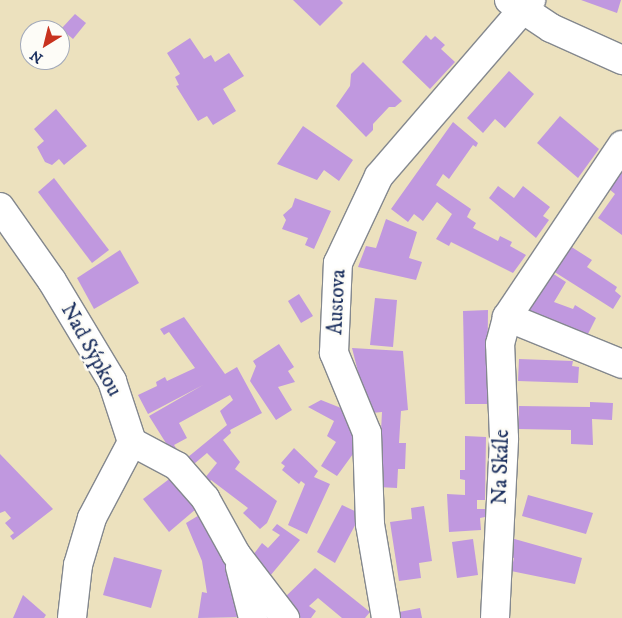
<!DOCTYPE html>
<html>
<head>
<meta charset="utf-8">
<style>
  body { margin:0 }
  #map { position:relative; width:622px; height:618px; overflow:hidden; background:#ece1be; font-family:"IM FELL DW Pica",serif }
  div>[style] { position:absolute }
  .building>* { inset:0; background:#c098df }
  .roads { filter:drop-shadow(1px 0 #84888e) drop-shadow(-1px 0 #84888e) drop-shadow(0 1px #84888e) drop-shadow(0 -1px #84888e) }
  .minor>* { height:28px; margin:-14px; padding:0 14px; transform-origin:14px; border-radius:14px; background:#fff }
  span { translate:-50% -50%; white-space:nowrap; text-align:center; line-height:1.15; -webkit-text-stroke:5px #fdfcf7; paint-order:stroke }
  .street-label { font-size:21px; color:#1b2f5e }
  .north { position:absolute; left:20px; top:20px; width:50px; height:50px; box-sizing:border-box; background:#fdfcf7; border:1px solid #a3aaba; border-radius:50%; rotate:216deg; font-size:14px; font-weight:700; line-height:20px; text-align:center; color:#1b2f5e }
  .north::after { content:''; display:block; margin:auto; width:18px; height:22px; background:#c8321e; clip-path:polygon(50% 0,100% 100%,50% 72%,0 100%) }
</style>
</head>
<body>
<div id="map">
  <div class="building">
    <i style="clip-path:polygon(293px 0,340px 0,343px 3px,320px 26px)"></i>
    <i style="clip-path:polygon(581px 0,621px 0,617px 13px)"></i>
    <i style="clip-path:polygon(75px 14px,86px 23px,73px 39px,61px 29px)"></i>
    <i style="clip-path:polygon(426px 35px,431px 40px,435px 36px,445px 45px,441px 49px,455px 62px,430px 89px,402px 62px)"></i>
    <i style="clip-path:polygon(190px 38px,204px 59px,211px 55px,215px 62px,229px 53px,244px 76px,223px 89px,236px 111px,213px 125px,207px 116px,198px 121px,176px 86px,179px 85px,175px 77px,180px 74px,167px 53px)"></i>
    <i style="clip-path:polygon(363px 62px,402px 101px,395px 107px,389px 107px,373px 124px,373px 130px,366px 137px,336px 106px,350px 86px,351px 74px)"></i>
    <i style="clip-path:polygon(509px 71px,534px 94px,505px 128px,495px 119px,483px 133px,467px 118px)"></i>
    <i style="clip-path:polygon(56px 109px,87px 146px,64px 165px,59px 159px,52px 165px,45px 162px,37px 147px,44px 141px,34px 129px)"></i>
    <i style="clip-path:polygon(560px 116px,599px 149px,578px 178px,537px 143px)"></i>
    <i style="clip-path:polygon(453px 122px,478px 143px,476px 147px,473px 145px,449px 179px,443px 174px,436px 185px,471px 209px,467px 217px,476px 223px,473px 228px,498px 241px,500px 236px,512px 242px,510px 246px,526px 255px,513px 273px,451px 242px,449px 246px,436px 239px,452px 214px,437px 202px,423px 221px,414px 214px,408px 222px,391px 209px)"></i>
    <i style="clip-path:polygon(303px 126px,353px 160px,339px 181px,324px 170px,317px 180px,277px 164px)"></i>
    <i style="clip-path:polygon(622px 170px,622px 235px,598px 218px,615px 194px,609px 189px)"></i>
    <i style="clip-path:polygon(54px 178px,109px 250px,92px 263px,38px 192px)"></i>
    <i style="clip-path:polygon(498px 186px,514px 198px,523px 186px,550px 207px,543px 216px,549px 220px,536px 238px,489px 198px)"></i>
    <i style="clip-path:polygon(295px 198px,331px 211px,314px 249px,305px 245px,308px 238px,282px 229px,286px 220px,283px 215px,292px 207px)"></i>
    <i style="clip-path:polygon(386px 219px,417px 232px,409px 258px,422px 262px,416px 280px,358px 267px,366px 246px,376px 248px)"></i>
    <i style="clip-path:polygon(570px 246px,592px 260px,587px 267px,617px 287px,615px 291px,621px 296px,613px 309px,553px 271px)"></i>
    <i style="clip-path:polygon(120px 250px,139px 283px,94px 309px,77px 278px)"></i>
    <i style="clip-path:polygon(552px 273px,566px 282px,554px 302px,573px 309px,575px 305px,596px 318px,587px 336px,526px 312px)"></i>
    <i style="clip-path:polygon(299px 294px,313px 316px,301px 323px,288px 301px)"></i>
    <i style="clip-path:polygon(375px 298px,397px 300px,393px 347px,370px 345px)"></i>
    <i style="clip-path:polygon(488px 310px,487px 404px,465px 404px,463px 311px)"></i>
    <i style="clip-path:polygon(184px 317px,225px 374px,237px 367px,262px 413px,230px 430px,231px 433px,223px 440px,240px 462px,235px 469px,277px 501px,267px 523px,260px 529px,243px 513px,248px 508px,211px 480px,209px 483px,204px 479px,217px 463px,207px 453px,188px 469px,182px 462px,227px 425px,220px 411px,233px 400px,230px 395px,179px 423px,187px 438px,174px 445px,178px 451px,169px 448px,149px 416px,203px 385px,148px 414px,138px 395px,157px 386px,156px 382px,165px 377px,167px 381px,195px 368px,169px 332px,164px 335px,160px 329px)"></i>
    <i style="clip-path:polygon(279px 344px,294px 367px,288px 371px,295px 382px,278px 387px,292px 410px,276px 420px,250px 381px,256px 366px,253px 361px)"></i>
    <i style="clip-path:polygon(352px 348px,403px 351px,408px 410px,401px 411px,399px 443px,406px 443px,405px 469px,398px 469px,397px 488px,378px 487px,382px 412px,372px 413px,364px 396px)"></i>
    <i style="clip-path:polygon(519px 359px,573px 361px,572px 366px,579px 367px,578px 383px,518px 381px)"></i>
    <i style="clip-path:polygon(321px 400px,341px 408px,356px 420px,366px 436px,337px 476px,321px 466px,336px 442px,327px 436px,334px 421px,308px 407px)"></i>
    <i style="clip-path:polygon(590px 402px,613px 403px,612px 420px,592px 419px,593px 445px,571px 444px,571px 430px,518px 429px,519px 406px,590px 407px)"></i>
    <i style="clip-path:polygon(465px 436px,486px 437px,485px 500px,477px 500px,477px 509px,485px 509px,485px 517px,480px 518px,481px 530px,449px 532px,447px 494px,465px 495px,465px 480px,460px 479px,460px 470px,465px 470px)"></i>
    <i style="clip-path:polygon(294px 448px,318px 471px,314px 477px,330px 484px,307px 534px,288px 525px,305px 484px,301px 481px,299px 484px,282px 470px,285px 466px,281px 463px)"></i>
    <i style="clip-path:polygon(0 454px,53px 509px,13px 540px,10px 536px,14px 533px,5px 523px,11px 518px,5px 511px,0 513px)"></i>
    <i style="clip-path:polygon(177px 473px,203px 503px,169px 532px,143px 499px)"></i>
    <i style="clip-path:polygon(528px 495px,593px 513px,586px 534px,522px 516px)"></i>
    <i style="clip-path:polygon(342px 505px,361px 514px,335px 563px,317px 552px)"></i>
    <i style="clip-path:polygon(424px 506px,432px 561px,419px 563px,421px 578px,399px 581px,390px 522px,412px 519px,411px 508px)"></i>
    <i style="clip-path:polygon(206px 511px,232px 557px,244px 617px,198px 618px,202px 592px,207px 593px,202px 561px,186px 523px)"></i>
    <i style="clip-path:polygon(277px 524px,300px 540px,270px 576px,250px 559px,262px 543px,268px 548px,280px 535px,272px 530px)"></i>
    <i style="clip-path:polygon(511px 538px,582px 558px,575px 584px,511px 571px,514px 558px,508px 557px)"></i>
    <i style="clip-path:polygon(473px 539px,478px 575px,457px 578px,452px 542px)"></i>
    <i style="clip-path:polygon(114px 557px,162px 570px,151px 608px,103px 595px)"></i>
    <i style="clip-path:polygon(315px 568px,370px 612px,365px 618px,342px 618px,318px 598px,309px 606px,316px 611px,311px 618px,301px 618px,282px 600px)"></i>
    <i style="clip-path:polygon(23px 595px,46px 615px,44px 618px,13px 618px)"></i>
    <i style="clip-path:polygon(420px 608px,422px 618px,395px 618px,394px 613px)"></i>
  </div>
  <div class="roads">
    <div class="minor">
      <i style="left:509px;top:0;width:50px;rotate:33.7deg"></i>
      <i style="left:551px;top:28px;width:78px;rotate:24.3deg"></i>
      <i style="left:0;top:207px;width:90px;rotate:54.9deg"></i>
      <i style="left:52px;top:281px;width:117px;rotate:59deg"></i>
      <i style="left:112px;top:381px;width:64px;rotate:71.8deg"></i>
      <i style="left:132px;top:442px;width:86px;rotate:117.8deg"></i>
      <i style="left:92px;top:518px;width:49px;rotate:106.6deg"></i>
      <i style="left:78px;top:565px;width:53px;rotate:96.5deg"></i>
      <i style="left:507px;top:317px;width:124px;rotate:22.2deg"></i>
      <i style="left:132px;top:442px;width:51px;rotate:28.1deg"></i>
      <i style="left:177px;top:466px;width:43px;rotate:48.8deg"></i>
      <i style="left:205px;top:498px;width:64px;rotate:61deg"></i>
      <i style="left:236px;top:554px;width:81px;rotate:52.6deg"></i>
      <i style="left:240px;top:567px;width:53px;rotate:75.7deg"></i>
      <i style="left:386px;top:618px;width:95px;rotate:-99.7deg"></i>
      <i style="left:370px;top:524px;width:91px;rotate:-91.9deg"></i>
      <i style="left:367px;top:433px;width:87px;rotate:-112.4deg"></i>
      <i style="left:334px;top:353px;width:90px;rotate:-87.5deg"></i>
      <i style="left:338px;top:263px;width:96px;rotate:-64.8deg"></i>
      <i style="left:379px;top:176px;width:233px;rotate:-49.2deg"></i>
      <i style="left:495px;top:618px;width:180px;rotate:-87.1deg"></i>
      <i style="left:504px;top:438px;width:94px;rotate:-92.4deg"></i>
      <i style="left:500px;top:344px;width:28px;rotate:-75deg"></i>
      <i style="left:507px;top:317px;width:207px;rotate:-56.2deg"></i>
    </div>
  </div>
  <div class="street-label">
    <span style="left:337px;top:302px;rotate:-87deg">Austova</span>
    <span style="left:91px;top:350px;rotate:61deg">Nad Sýpkou</span>
    <span style="left:501px;top:467px;rotate:-88deg">Na Skále</span>
  </div>
  <div class="north">N</div>
</div>
</body>
</html>
